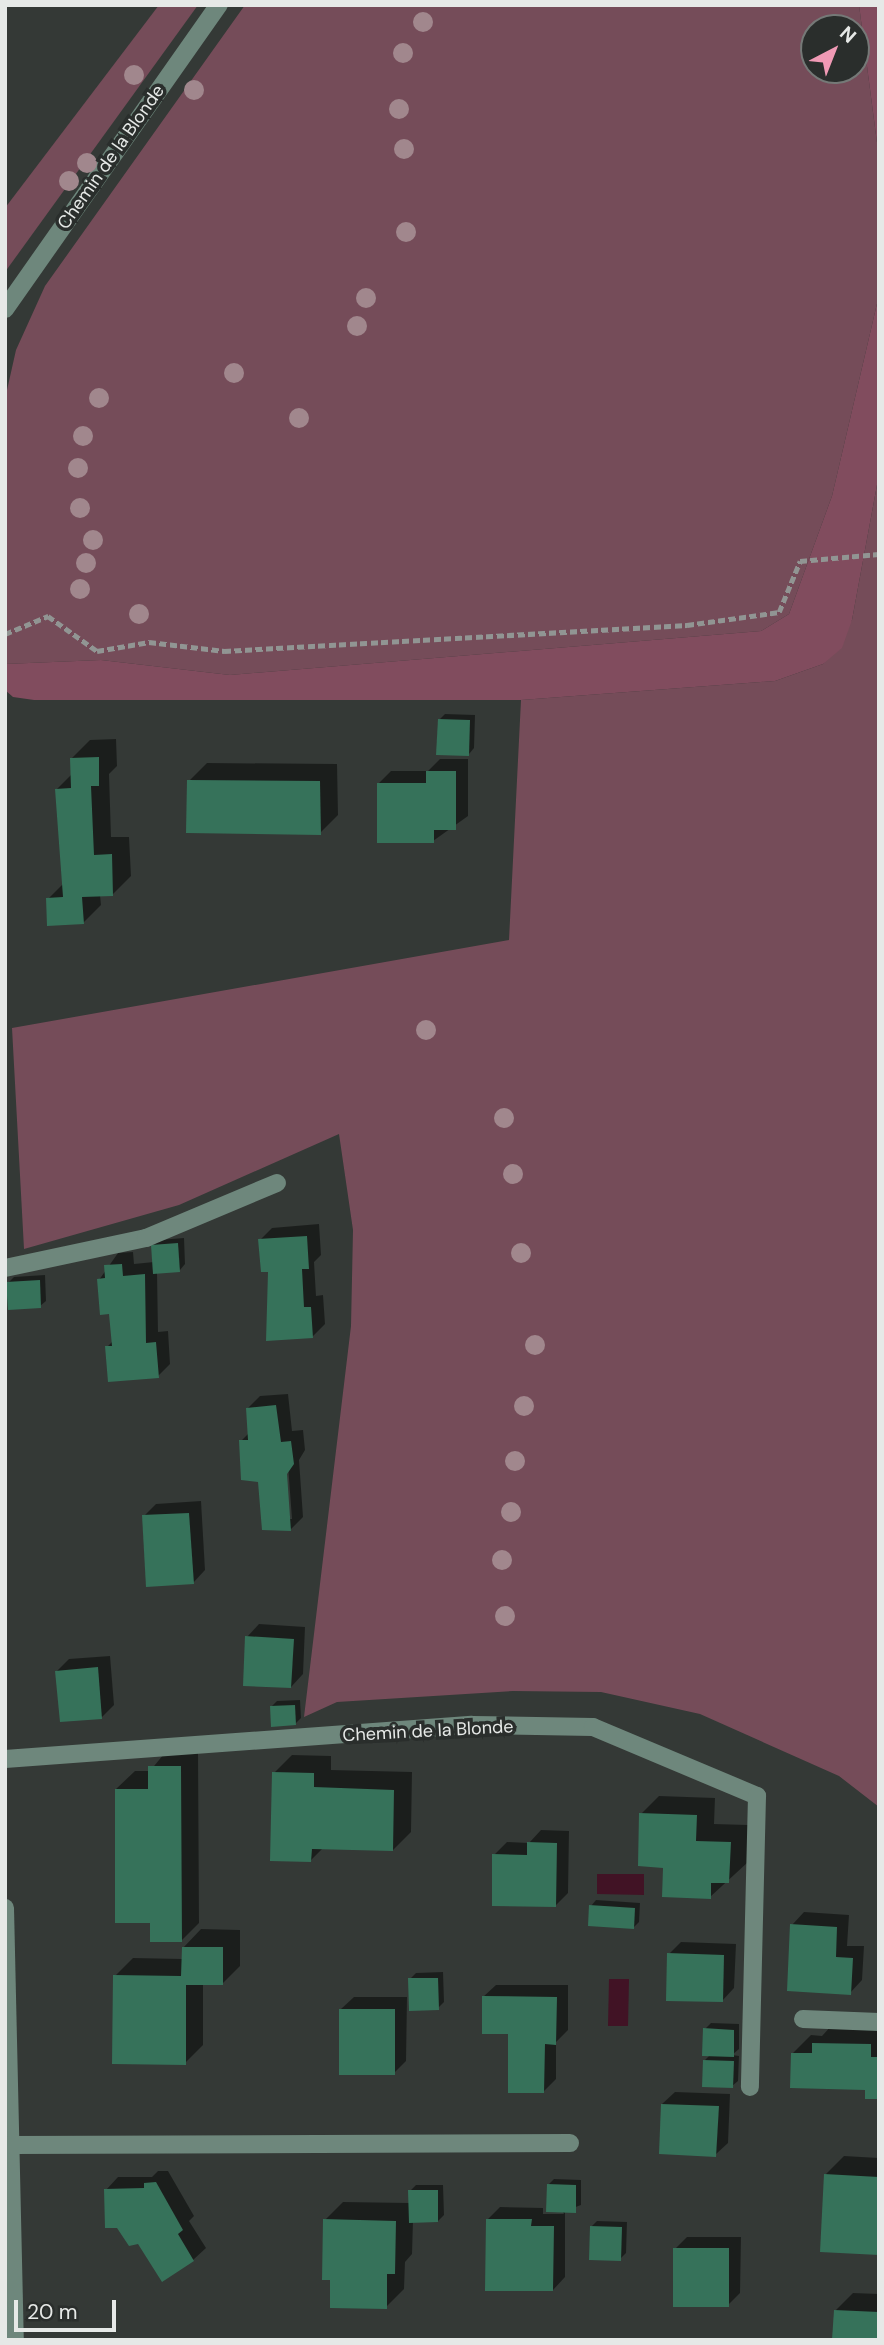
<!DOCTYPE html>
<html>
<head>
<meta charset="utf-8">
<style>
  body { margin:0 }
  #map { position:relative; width:884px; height:2345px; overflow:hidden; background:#343936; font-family:"DM Sans",sans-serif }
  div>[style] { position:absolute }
  .green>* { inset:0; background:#754c59 }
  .forest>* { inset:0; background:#814c5e }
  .water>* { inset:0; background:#411325 }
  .shadow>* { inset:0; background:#0007 }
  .building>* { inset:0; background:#36725a }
  .path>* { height:4.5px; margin-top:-2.25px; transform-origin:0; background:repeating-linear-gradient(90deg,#919593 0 7px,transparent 0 10.5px) }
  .minor>* { height:18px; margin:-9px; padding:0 9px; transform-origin:9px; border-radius:9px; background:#6e877c }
  .trees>* { width:20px; height:20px; margin:-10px; border-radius:50%; background:#a1878d }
  span { translate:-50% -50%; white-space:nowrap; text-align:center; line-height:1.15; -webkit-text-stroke:7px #2a2e2c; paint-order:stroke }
  .street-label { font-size:18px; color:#e6e9e7 }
  .frame { position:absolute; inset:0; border:7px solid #e6e9e7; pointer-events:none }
  .north { position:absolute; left:800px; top:14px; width:70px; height:70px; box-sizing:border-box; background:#2a2e2c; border:2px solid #757977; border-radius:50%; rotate:42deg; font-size:19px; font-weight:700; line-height:28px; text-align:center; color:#e6e9e7 }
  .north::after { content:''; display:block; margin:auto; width:24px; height:32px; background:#f09ab5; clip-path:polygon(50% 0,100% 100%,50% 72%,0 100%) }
  .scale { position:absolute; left:14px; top:2300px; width:102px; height:32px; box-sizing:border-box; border:4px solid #e6e9e7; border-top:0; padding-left:9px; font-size:21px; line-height:24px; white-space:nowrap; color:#e6e9e7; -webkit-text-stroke:5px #2a2e2c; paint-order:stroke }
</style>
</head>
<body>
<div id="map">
  <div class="green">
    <i style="clip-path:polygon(159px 5px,198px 5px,5px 272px,5px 208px)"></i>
    <i style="clip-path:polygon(evenodd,245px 5px,859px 5px,879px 158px,879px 295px,832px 496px,789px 614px,761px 631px,230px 675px,101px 660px,5px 664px,5px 399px,16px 350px,45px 286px,245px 5px,814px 28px,856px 28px,856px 70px,814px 70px,814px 28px)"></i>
    <i style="clip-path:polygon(879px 474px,879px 1807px,839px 1776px,700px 1714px,601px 1692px,513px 1691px,337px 1702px,304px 1717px,351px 1326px,353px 1230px,339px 1134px,179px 1205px,24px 1249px,12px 1028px,509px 940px,521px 700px,775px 681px,823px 664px,852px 620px)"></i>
  </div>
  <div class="forest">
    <i style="clip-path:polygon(859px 5px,879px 5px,879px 158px)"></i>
    <i style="clip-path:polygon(879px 295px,879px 474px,852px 620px,842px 648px,823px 664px,775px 681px,521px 700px,34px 700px,13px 697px,5px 690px,5px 664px,101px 660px,230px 675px,761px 631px,789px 614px,832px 496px)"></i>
  </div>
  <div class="water">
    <i style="clip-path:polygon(597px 1874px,644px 1874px,644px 1895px,597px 1894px)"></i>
    <i style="clip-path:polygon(609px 1979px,629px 1979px,628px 2026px,608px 2026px)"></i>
  </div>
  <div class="shadow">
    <i style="clip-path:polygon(445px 714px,475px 715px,474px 748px,469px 754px,439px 720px)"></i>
    <i style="clip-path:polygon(116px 739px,117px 766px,109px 774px,111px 837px,129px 837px,131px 876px,113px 894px,100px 895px,101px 905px,83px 923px,48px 899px,65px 882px,56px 790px,72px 774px,72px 758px,90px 740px)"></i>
    <i style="clip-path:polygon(440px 759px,468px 759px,468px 816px,433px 841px,378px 784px,391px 771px,428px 771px)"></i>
    <i style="clip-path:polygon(207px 763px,337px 764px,338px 815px,320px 833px,189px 781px)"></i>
    <i style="clip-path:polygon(319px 1224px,321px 1255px,314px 1262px,316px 1296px,323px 1295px,325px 1324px,312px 1337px,270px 1270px,260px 1240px,272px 1228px)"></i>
    <i style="clip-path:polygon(184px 1238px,185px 1264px,180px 1270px,157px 1272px,158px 1332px,168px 1331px,170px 1364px,158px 1376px,107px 1347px,113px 1341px,111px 1312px,99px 1280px,118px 1253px,133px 1252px,134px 1264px,154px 1262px,153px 1246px,159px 1240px)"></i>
    <i style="clip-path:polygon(45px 1275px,46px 1301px,40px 1306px,8px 1283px,14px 1277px)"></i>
    <i style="clip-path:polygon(evenodd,288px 1394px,292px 1431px,303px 1430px,305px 1450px,299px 1460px,303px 1517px,291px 1529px,241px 1441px,250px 1432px,248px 1408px,260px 1396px,288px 1394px,288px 1465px,292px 1519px,289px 1519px,285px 1466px,288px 1465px)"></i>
    <i style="clip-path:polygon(201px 1501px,205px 1570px,193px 1583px,144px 1516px,156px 1504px)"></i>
    <i style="clip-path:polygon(259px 1624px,305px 1627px,303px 1674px,291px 1687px,247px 1637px)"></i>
    <i style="clip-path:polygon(110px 1656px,114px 1705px,102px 1717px,57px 1671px,69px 1659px)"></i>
    <i style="clip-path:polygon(300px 1700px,301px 1718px,295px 1724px,271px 1707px,277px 1701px)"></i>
    <i style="clip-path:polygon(168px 1749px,198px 1749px,199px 1923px,181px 1941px,152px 1921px,116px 1789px,135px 1771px,150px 1771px)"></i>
    <i style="clip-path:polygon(292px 1755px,331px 1756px,331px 1770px,412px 1772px,411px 1832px,393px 1850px,323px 1848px,311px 1860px,274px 1773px)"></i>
    <i style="clip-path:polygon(659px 1796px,715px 1798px,714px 1824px,748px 1825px,747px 1863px,710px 1897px,665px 1866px,641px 1814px)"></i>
    <i style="clip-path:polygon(541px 1830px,569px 1831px,568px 1893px,556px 1905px,494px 1855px,507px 1842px,529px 1843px)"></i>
    <i style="clip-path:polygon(596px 1900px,640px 1903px,639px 1922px,633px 1928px,591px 1906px)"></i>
    <i style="clip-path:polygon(804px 1912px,849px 1915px,847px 1946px,864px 1946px,862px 1980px,850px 1993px,792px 1925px)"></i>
    <i style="clip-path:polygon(201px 1929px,240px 1930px,240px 1966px,222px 1984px,203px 1984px,203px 2045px,185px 2063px,115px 1976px,133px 1958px,183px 1959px,183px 1948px)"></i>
    <i style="clip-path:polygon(681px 1942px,736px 1944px,734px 1988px,722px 2001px,669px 1954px)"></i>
    <i style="clip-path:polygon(443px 1972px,444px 2002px,438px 2008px,410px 1979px,416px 1973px)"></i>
    <i style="clip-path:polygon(496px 1985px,568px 1985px,568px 2030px,556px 2042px,556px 2079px,543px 2092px,510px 2033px,483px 1997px)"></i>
    <i style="clip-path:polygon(354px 1997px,407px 1997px,406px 2061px,394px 2073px,341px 2009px)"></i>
    <i style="clip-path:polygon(711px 2023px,739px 2024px,739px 2049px,732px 2055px,739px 2056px,738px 2081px,732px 2086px,705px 2060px,711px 2054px,705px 2029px)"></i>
    <i style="clip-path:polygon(832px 2025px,879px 2027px,879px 2097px,793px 2053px,811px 2035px,822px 2036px)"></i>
    <i style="clip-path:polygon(675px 2092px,730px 2094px,728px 2143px,715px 2155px,662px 2104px)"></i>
    <i style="clip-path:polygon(844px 2156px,879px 2158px,879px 2254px,826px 2174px)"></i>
    <i style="clip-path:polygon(158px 2171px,168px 2171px,194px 2216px,189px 2221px,206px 2248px,193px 2260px,106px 2190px,118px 2177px,152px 2177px)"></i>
    <i style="clip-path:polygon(554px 2179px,581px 2180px,581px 2205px,565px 2211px,565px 2277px,553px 2290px,487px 2220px,500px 2207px,543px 2208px,543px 2214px,564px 2214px,548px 2185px)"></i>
    <i style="clip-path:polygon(416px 2185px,443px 2185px,444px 2215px,438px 2221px,413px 2221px,412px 2254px,405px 2262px,404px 2289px,386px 2307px,332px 2279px,325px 2220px,343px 2202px,410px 2203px,410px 2191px)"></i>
    <i style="clip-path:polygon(597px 2221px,627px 2222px,626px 2253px,620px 2259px,591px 2227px)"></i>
    <i style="clip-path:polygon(687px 2237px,741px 2237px,740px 2293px,728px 2305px,675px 2249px)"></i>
    <i style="clip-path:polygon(853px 2293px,879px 2294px,879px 2340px,835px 2311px)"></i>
  </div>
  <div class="building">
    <i style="clip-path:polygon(438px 719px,470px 720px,469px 756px,436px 755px)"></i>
    <i style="clip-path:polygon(99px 757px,99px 786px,91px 786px,94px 855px,112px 854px,113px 896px,82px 897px,84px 924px,47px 926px,46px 898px,63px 897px,55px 789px,71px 788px,70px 758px)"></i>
    <i style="clip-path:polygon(426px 771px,456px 771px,456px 830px,434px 830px,434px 843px,377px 843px,377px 783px,426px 783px)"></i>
    <i style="clip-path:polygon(187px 780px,320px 781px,321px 835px,186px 833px)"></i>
    <i style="clip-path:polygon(307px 1236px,309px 1269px,302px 1269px,304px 1307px,311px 1307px,313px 1338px,266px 1341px,268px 1272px,261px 1272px,258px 1239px)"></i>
    <i style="clip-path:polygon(178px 1243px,180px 1272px,153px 1274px,151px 1245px)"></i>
    <i style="clip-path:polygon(122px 1264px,123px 1276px,145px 1274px,146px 1343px,156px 1342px,159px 1378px,108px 1382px,105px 1346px,112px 1346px,109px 1314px,100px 1315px,97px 1279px,105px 1278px,104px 1265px)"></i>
    <i style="clip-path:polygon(40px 1280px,41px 1308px,8px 1310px,6px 1282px)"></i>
    <i style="clip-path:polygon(276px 1405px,281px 1442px,291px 1441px,294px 1464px,287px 1474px,291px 1531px,262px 1530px,258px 1482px,241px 1480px,239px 1440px,248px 1440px,246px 1408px)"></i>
    <i style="clip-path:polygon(189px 1513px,194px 1584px,146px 1587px,142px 1515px)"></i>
    <i style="clip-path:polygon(245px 1636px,294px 1639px,291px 1688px,243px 1686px)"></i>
    <i style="clip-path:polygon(98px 1667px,102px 1719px,60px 1722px,55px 1671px)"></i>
    <i style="clip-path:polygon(295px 1705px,296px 1725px,271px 1727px,270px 1706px)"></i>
    <i style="clip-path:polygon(148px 1766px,181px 1766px,182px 1942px,150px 1942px,150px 1923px,115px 1923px,115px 1789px,148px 1789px)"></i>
    <i style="clip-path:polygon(272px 1772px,314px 1773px,314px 1787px,394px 1790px,393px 1851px,312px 1849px,311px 1862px,270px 1861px)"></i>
    <i style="clip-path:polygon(639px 1813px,697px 1815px,696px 1841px,731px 1842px,729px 1883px,711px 1883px,711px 1899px,662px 1897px,663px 1868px,638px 1866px)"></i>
    <i style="clip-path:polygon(527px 1842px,557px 1843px,556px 1907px,492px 1906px,492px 1854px,527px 1855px)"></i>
    <i style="clip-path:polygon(589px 1905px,635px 1908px,634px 1929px,588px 1926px)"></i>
    <i style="clip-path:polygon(790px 1924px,837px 1927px,836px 1957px,853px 1958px,851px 1995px,787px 1991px)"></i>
    <i style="clip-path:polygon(182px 1947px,223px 1947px,223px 1985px,186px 1985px,186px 2065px,112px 2064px,113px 1975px,181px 1976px)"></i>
    <i style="clip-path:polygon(667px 1953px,724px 1955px,723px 2002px,666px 2001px)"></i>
    <i style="clip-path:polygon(408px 1978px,438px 1978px,439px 2010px,409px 2011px)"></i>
    <i style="clip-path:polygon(482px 1996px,557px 1997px,556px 2045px,545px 2044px,544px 2093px,508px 2093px,508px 2034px,482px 2034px)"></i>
    <i style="clip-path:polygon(339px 2009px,395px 2009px,395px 2075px,339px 2075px)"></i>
    <i style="clip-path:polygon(703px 2028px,734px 2030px,734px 2057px,702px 2056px)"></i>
    <i style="clip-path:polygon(812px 2043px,871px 2044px,871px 2057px,879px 2057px,879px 2099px,865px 2099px,865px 2090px,790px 2088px,791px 2053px,812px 2053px)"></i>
    <i style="clip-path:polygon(703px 2060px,734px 2061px,733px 2088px,702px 2087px)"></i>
    <i style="clip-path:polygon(661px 2104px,719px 2106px,716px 2157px,659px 2154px)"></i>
    <i style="clip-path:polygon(824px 2174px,879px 2177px,879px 2255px,820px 2252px)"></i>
    <i style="clip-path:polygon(156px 2182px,183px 2230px,178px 2234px,194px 2261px,162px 2282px,138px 2244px,129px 2246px,117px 2228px,105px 2228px,104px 2189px,144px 2188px,144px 2183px)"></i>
    <i style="clip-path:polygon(547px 2184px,576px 2185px,576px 2213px,546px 2212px)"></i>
    <i style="clip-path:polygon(408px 2190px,438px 2190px,438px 2222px,409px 2223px)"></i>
    <i style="clip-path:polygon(323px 2219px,396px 2221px,395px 2274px,387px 2274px,387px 2309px,330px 2308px,330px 2280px,322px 2280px)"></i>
    <i style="clip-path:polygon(486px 2219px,532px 2219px,531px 2226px,554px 2226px,553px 2291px,485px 2291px)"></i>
    <i style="clip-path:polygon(590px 2226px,622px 2227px,621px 2261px,589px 2260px)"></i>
    <i style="clip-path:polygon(673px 2248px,729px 2248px,729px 2307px,673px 2307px)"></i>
    <i style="clip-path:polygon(834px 2310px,879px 2312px,879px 2340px,832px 2340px)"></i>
  </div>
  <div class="path">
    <i style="left:5px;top:634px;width:47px;rotate:-22.7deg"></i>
    <i style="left:48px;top:616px;width:60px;rotate:35.5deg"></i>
    <i style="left:97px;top:651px;width:53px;rotate:-9.8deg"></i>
    <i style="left:149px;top:642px;width:76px;rotate:6.8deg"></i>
    <i style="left:224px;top:651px;width:464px;rotate:-3.2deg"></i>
    <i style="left:687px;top:625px;width:93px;rotate:-8deg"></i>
    <i style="left:779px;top:612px;width:55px;rotate:-67.6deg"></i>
    <i style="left:800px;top:561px;width:79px;rotate:-5.1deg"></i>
  </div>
  <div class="minor">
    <i style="left:5px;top:309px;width:372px;rotate:-54.9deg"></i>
    <i style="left:5px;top:1268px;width:144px;rotate:-12deg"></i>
    <i style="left:146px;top:1238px;width:142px;rotate:-22.8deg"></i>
    <i style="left:5px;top:1759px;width:468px;rotate:-4.2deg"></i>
    <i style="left:472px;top:1725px;width:121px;rotate:0.9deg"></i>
    <i style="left:593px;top:1727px;width:178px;rotate:22.8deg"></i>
    <i style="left:757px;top:1796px;width:291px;rotate:91.4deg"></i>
    <i style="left:5px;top:1908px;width:432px;rotate:88.7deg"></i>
    <i style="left:803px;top:2019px;width:76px;rotate:2.3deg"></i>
    <i style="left:10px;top:2145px;width:560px;rotate:-0.2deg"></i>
  </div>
  <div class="trees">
    <i style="left:423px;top:22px"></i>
    <i style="left:403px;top:53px"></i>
    <i style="left:134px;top:75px"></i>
    <i style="left:194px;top:90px"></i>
    <i style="left:399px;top:109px"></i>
    <i style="left:404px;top:149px"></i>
    <i style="left:87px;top:163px"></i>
    <i style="left:69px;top:181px"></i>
    <i style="left:406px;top:232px"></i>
    <i style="left:366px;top:298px"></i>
    <i style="left:357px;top:326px"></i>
    <i style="left:234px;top:373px"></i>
    <i style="left:99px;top:398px"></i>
    <i style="left:299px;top:418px"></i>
    <i style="left:83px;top:436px"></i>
    <i style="left:78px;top:468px"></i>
    <i style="left:80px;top:508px"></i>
    <i style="left:93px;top:540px"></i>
    <i style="left:86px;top:563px"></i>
    <i style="left:80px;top:589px"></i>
    <i style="left:139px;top:614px"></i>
    <i style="left:426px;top:1030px"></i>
    <i style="left:504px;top:1118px"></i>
    <i style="left:513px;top:1174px"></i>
    <i style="left:521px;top:1253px"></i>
    <i style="left:535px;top:1345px"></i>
    <i style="left:524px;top:1406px"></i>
    <i style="left:515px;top:1461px"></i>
    <i style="left:511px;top:1512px"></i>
    <i style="left:502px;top:1560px"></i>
    <i style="left:505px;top:1616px"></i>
  </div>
  <div class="street-label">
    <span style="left:111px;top:157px;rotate:-55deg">Chemin de la Blonde</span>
    <span style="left:428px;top:1731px;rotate:-3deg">Chemin de la Blonde</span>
  </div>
  <div class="frame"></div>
  <div class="north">N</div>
  <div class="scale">20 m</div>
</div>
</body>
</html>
